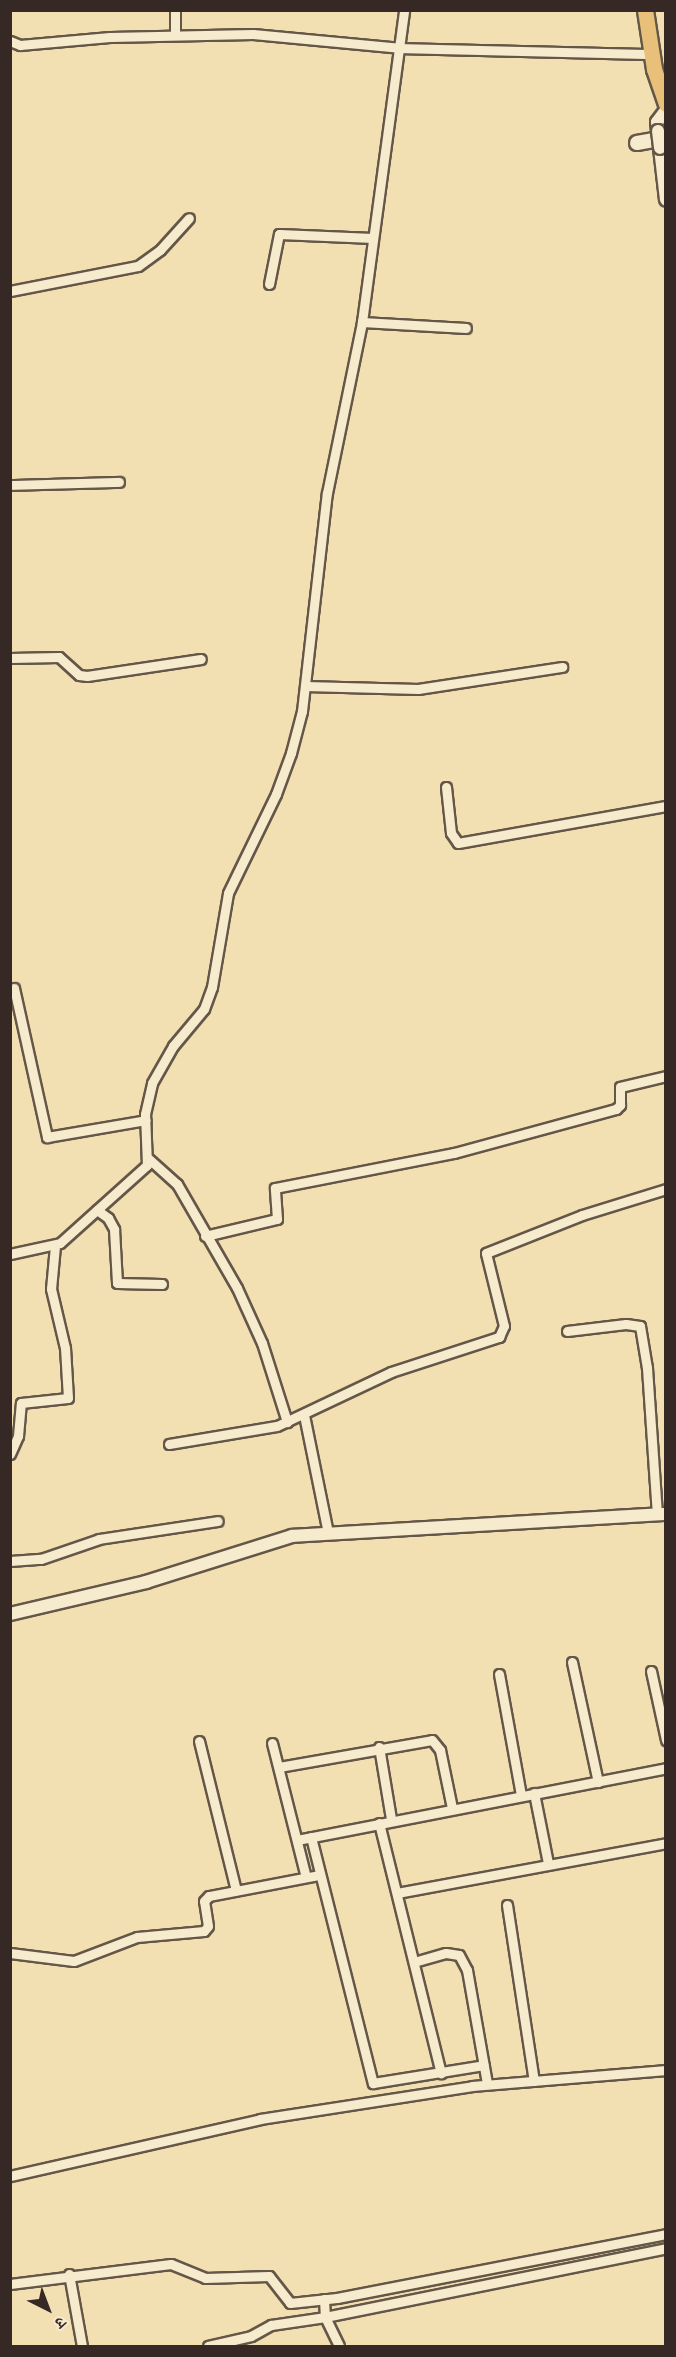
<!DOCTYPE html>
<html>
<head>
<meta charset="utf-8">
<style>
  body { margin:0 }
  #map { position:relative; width:676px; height:2357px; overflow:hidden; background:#f2e0b3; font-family:"EB Garamond","Noto Serif Devanagari",serif }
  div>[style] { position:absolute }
  .roads { filter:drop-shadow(2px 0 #655748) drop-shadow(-2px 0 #655748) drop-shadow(0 2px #655748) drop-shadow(0 -2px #655748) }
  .minor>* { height:9px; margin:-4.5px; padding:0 4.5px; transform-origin:4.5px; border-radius:4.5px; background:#f7ebce }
  .tertiary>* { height:12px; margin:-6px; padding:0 6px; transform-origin:6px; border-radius:6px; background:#f7ebce }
  .secondary>* { height:14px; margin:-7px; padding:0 7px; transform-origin:7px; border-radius:7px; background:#f7ebce }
  .trunk>* { height:15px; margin:-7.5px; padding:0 7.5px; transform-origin:7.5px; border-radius:7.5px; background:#e9c07a }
  .bridges { filter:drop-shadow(2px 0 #655748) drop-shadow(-2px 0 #655748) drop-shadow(0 2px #655748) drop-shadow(0 -2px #655748) }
  .tertiary-bridge>* { height:12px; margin:-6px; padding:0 6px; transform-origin:6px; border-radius:6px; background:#f7ebce }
  span { translate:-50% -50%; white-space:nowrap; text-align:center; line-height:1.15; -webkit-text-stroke:6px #f7ebce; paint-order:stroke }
  .frame { position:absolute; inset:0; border:12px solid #362925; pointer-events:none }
  .north { position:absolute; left:18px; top:2279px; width:60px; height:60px; -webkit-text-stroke:4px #f7ebce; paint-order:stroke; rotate:138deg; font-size:16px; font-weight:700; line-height:24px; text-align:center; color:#362925 }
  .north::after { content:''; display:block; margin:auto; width:21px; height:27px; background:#362925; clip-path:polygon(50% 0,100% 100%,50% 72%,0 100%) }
</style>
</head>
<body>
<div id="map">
  <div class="roads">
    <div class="minor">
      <i style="left:175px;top:35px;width:25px;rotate:-90deg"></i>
      <i style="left:10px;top:41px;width:11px;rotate:22deg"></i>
      <i style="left:20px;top:45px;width:90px;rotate:-5.1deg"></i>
      <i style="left:110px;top:37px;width:143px;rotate:-1.2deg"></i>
      <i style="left:253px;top:34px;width:149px;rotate:5.4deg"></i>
      <i style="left:401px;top:48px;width:251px;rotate:1.4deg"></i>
      <i style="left:269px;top:284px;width:51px;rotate:-78.7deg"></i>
      <i style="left:279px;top:234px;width:94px;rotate:2.4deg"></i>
      <i style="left:10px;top:291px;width:130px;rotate:-11.1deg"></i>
      <i style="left:138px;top:266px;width:27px;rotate:-36deg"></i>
      <i style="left:160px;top:250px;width:43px;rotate:-47.8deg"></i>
      <i style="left:362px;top:322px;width:104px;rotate:3.3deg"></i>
      <i style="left:10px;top:485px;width:109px;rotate:-1.6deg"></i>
      <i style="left:10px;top:658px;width:49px;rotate:-1.2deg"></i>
      <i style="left:59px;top:657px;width:27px;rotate:42deg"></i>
      <i style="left:79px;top:675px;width:8px;rotate:7deg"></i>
      <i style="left:87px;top:676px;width:115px;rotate:-8.5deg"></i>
      <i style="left:305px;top:686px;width:113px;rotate:1.5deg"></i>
      <i style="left:418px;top:689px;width:146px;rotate:-8.7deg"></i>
      <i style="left:446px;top:787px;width:46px;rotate:83.8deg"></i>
      <i style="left:451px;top:833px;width:12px;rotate:55deg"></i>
      <i style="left:458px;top:843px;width:211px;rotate:-10.1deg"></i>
      <i style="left:14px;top:988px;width:153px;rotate:77.5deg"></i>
      <i style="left:47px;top:1137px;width:100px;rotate:-9.7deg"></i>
      <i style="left:149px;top:1159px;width:38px;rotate:42deg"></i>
      <i style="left:177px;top:1184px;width:120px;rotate:60deg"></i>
      <i style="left:237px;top:1288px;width:60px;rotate:65.6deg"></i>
      <i style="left:262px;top:1343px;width:83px;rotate:72.4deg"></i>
      <i style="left:97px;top:1210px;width:14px;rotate:36deg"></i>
      <i style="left:108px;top:1218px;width:13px;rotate:61deg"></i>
      <i style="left:114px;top:1229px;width:54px;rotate:86.8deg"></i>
      <i style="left:117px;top:1283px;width:45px;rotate:1.3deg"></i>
      <i style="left:205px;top:1236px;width:74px;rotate:-13.3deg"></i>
      <i style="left:277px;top:1219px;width:31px;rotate:-94deg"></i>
      <i style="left:275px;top:1188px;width:182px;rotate:-11.1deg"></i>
      <i style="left:454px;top:1153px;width:168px;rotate:-15.2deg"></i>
      <i style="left:616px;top:1109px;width:6px;rotate:-45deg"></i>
      <i style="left:620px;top:1105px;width:18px;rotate:-90deg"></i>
      <i style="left:620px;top:1087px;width:47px;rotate:-13.4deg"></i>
      <i style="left:10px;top:1254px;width:51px;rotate:-12.4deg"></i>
      <i style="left:60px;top:1243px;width:117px;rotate:-41.9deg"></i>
      <i style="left:147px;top:1165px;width:51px;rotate:-92.2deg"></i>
      <i style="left:145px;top:1114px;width:32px;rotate:-77deg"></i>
      <i style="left:152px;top:1083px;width:43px;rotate:-60.4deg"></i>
      <i style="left:173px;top:1046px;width:48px;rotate:-50deg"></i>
      <i style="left:204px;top:1009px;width:23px;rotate:-70deg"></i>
      <i style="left:212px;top:987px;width:95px;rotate:-80.3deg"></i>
      <i style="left:228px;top:893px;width:110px;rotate:-64.1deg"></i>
      <i style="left:276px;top:794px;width:44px;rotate:-69.9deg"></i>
      <i style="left:291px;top:753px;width:43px;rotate:-75.3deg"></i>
      <i style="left:302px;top:711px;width:219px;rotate:-83.5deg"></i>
      <i style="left:327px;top:493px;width:175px;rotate:-78.4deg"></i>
      <i style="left:362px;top:322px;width:315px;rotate:-82.3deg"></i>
      <i style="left:567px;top:1331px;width:59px;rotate:-6.8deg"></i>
      <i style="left:626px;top:1324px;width:14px;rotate:8deg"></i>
      <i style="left:640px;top:1326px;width:43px;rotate:80.5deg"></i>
      <i style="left:647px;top:1368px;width:146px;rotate:86.1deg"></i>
      <i style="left:304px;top:1415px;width:120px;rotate:78.5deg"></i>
      <i style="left:169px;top:1444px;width:109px;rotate:-9.5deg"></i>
      <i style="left:277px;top:1426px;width:126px;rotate:-25.3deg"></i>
      <i style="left:391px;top:1372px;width:114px;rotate:-18deg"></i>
      <i style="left:499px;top:1337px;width:12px;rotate:-66deg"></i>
      <i style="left:504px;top:1326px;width:75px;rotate:-103.9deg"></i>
      <i style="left:486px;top:1253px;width:103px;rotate:-21.6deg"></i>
      <i style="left:582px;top:1215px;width:88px;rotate:-17.2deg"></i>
      <i style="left:10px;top:1454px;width:20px;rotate:-66deg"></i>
      <i style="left:18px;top:1436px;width:33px;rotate:-85deg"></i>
      <i style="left:21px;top:1403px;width:47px;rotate:-6.1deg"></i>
      <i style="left:68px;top:1398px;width:50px;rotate:-93.4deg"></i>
      <i style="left:65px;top:1348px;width:61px;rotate:-103.3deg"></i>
      <i style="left:51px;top:1289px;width:43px;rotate:-84.7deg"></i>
      <i style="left:10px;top:1561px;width:31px;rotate:-4deg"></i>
      <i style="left:41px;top:1559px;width:61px;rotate:-19deg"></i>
      <i style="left:99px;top:1539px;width:120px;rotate:-8.6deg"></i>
      <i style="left:572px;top:1662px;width:123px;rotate:77.8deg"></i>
      <i style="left:651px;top:1671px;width:71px;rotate:77.7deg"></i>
      <i style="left:499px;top:1674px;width:123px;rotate:79.7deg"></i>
      <i style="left:199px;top:1741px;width:154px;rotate:76.1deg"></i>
      <i style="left:272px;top:1743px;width:138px;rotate:75.8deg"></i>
      <i style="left:379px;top:1747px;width:73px;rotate:80.5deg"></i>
      <i style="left:279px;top:1767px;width:155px;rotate:-10deg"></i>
      <i style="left:432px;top:1740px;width:13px;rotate:51deg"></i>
      <i style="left:440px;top:1750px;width:59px;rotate:78.3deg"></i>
      <i style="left:534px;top:1793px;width:71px;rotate:78.7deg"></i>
      <i style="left:379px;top:1823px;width:258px;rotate:76.1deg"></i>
      <i style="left:311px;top:1837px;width:254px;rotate:75.9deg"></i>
      <i style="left:373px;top:2083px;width:112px;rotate:-9.2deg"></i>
      <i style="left:297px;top:1840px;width:376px;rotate:-11deg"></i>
      <i style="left:397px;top:1893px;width:274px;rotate:-10.5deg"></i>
      <i style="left:507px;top:1905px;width:178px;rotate:81.3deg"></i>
      <i style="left:10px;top:1953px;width:64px;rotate:7.1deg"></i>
      <i style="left:74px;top:1961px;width:67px;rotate:-20.9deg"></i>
      <i style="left:137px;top:1937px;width:67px;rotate:-5.1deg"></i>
      <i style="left:204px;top:1931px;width:6px;rotate:-51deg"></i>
      <i style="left:208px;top:1926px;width:25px;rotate:-99deg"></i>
      <i style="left:204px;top:1901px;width:7px;rotate:-45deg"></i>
      <i style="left:209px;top:1896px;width:112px;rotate:-10.8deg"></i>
      <i style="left:414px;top:1962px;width:33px;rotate:-16deg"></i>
      <i style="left:446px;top:1953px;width:13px;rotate:9deg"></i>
      <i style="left:459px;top:1955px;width:17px;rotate:62deg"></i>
      <i style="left:467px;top:1970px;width:116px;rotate:80deg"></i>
      <i style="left:10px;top:2176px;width:256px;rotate:-12.8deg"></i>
      <i style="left:260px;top:2119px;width:215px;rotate:-8.8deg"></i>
      <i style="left:472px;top:2086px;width:195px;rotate:-4.7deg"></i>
      <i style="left:69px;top:2274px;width:73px;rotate:79.8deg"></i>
      <i style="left:10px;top:2284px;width:162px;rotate:-7.1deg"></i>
      <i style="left:171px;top:2264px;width:37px;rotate:22deg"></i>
      <i style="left:205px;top:2278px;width:64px;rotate:-1.8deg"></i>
      <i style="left:269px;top:2276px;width:34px;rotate:52deg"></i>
      <i style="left:290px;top:2303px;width:47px;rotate:-6.1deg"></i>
      <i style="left:337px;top:2298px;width:335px;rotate:-11deg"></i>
      <i style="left:324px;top:2299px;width:18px;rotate:87deg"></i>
      <i style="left:325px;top:2317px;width:32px;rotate:64deg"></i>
      <i style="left:208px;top:2346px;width:44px;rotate:-13.1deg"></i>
      <i style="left:251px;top:2336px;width:23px;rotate:-29deg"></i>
      <i style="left:271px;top:2325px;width:55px;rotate:-8.4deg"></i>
      <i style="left:325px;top:2317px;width:348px;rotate:-11.4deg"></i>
    </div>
    <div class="tertiary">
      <i style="left:658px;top:131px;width:9px;rotate:-96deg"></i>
      <i style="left:657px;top:122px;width:15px;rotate:-53deg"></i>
      <i style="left:660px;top:148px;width:52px;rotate:83.4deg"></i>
      <i style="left:10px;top:1614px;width:140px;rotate:-13.2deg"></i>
      <i style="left:146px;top:1582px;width:153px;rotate:-17.5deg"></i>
      <i style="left:292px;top:1536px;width:375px;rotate:-3.4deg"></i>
    </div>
    <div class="secondary">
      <i style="left:637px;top:143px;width:29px;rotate:-10deg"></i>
    </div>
    <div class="trunk">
      <i style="left:645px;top:10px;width:60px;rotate:81.3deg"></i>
      <i style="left:654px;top:69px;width:37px;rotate:71deg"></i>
    </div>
  </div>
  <div class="bridges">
    <div class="tertiary-bridge">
      <i style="left:658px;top:131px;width:17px;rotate:83deg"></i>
    </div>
  </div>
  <div class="frame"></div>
  <div class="north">उ</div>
</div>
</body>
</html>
